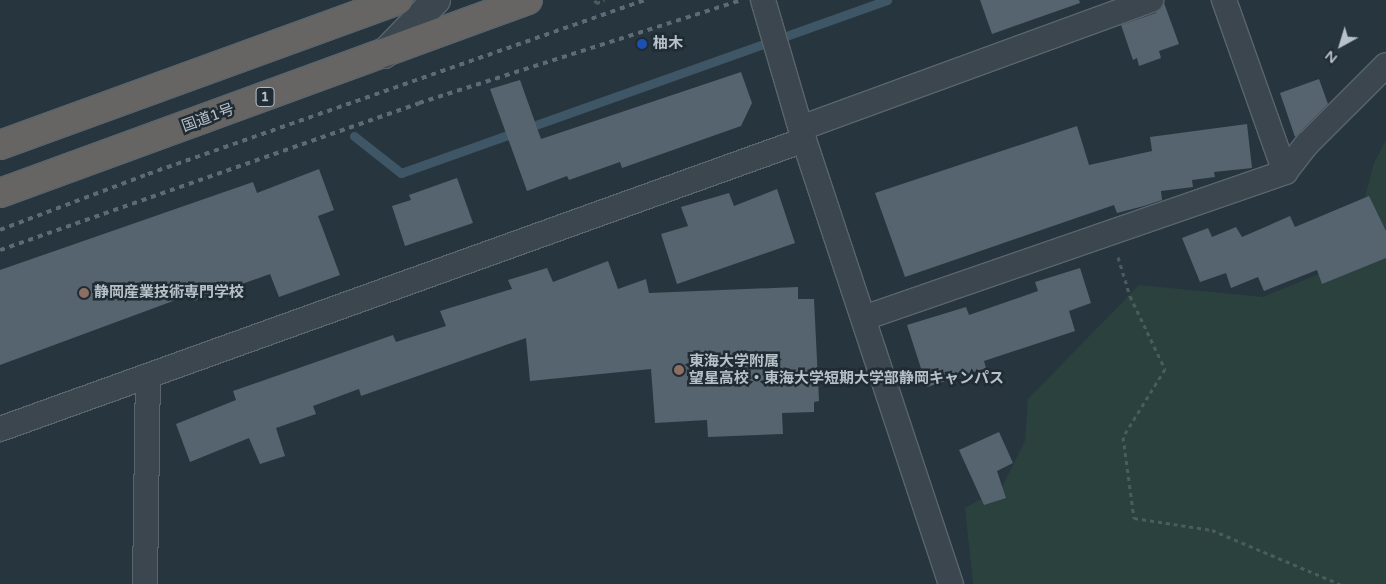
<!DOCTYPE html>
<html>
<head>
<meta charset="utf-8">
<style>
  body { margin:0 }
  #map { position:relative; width:1386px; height:584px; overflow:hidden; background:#27353e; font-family:"Varela Round","Noto Sans JP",sans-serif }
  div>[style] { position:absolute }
  .green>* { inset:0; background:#2a413e }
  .stream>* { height:9px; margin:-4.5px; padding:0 4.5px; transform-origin:4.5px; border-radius:4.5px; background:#3e5665 }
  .building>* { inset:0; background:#55646e }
  .path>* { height:3px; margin-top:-1.5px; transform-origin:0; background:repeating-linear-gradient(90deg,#495d5c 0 4px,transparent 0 8px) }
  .roads { filter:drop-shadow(1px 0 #59646c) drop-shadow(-1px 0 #59646c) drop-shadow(0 1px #59646c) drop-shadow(0 -1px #59646c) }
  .minor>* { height:24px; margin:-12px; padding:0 12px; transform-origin:12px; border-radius:12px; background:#3b464e }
  .tertiary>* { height:28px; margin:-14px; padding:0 14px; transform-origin:14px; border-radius:14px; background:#3b464e }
  .trunk>* { height:28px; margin:-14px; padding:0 14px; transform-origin:14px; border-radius:14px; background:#666563 }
  .rail>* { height:4px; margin-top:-2px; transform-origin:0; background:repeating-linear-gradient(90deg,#5d6b75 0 5px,transparent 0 10px) }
  .dots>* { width:14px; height:14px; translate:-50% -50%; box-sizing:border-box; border:2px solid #202b33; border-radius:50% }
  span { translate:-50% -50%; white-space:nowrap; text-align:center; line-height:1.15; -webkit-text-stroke:5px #202b33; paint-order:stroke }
  .shield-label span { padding:1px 4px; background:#202b33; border:1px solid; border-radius:4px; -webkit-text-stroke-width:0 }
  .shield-label { font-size:14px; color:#b7c1c9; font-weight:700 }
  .poi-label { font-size:15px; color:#b7c1c9; font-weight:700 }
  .left { translate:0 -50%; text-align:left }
  .street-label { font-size:15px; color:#b7c1c9 }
  .north { position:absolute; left:1316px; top:20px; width:50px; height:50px; -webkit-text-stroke:4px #202b33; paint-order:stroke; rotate:219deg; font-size:14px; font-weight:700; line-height:20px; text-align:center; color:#b7c1c9 }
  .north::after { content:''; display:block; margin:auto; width:18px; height:22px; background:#b7c1c9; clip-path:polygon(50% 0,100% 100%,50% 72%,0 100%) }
</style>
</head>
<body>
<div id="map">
  <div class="green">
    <i style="clip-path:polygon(1386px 140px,1386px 584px,973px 584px,965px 508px,1002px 487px,1025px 441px,1028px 399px,1139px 285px,1263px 297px,1348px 262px,1374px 163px)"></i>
  </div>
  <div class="stream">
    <i style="left:354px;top:136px;width:60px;rotate:38.2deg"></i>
    <i style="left:401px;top:173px;width:516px;rotate:-19.59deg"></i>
  </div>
  <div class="building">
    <i style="clip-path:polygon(980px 0,1079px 0,1080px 3px,992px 34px)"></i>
    <i style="clip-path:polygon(1164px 3px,1179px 44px,1159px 51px,1161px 58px,1139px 66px,1137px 58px,1133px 60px,1121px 25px,1156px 13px)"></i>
    <i style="clip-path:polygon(741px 72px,752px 103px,741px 126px,622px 168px,620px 162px,569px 180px,567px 176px,527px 191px,490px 89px,520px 80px,541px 139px)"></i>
    <i style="clip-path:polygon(1319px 79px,1328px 104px,1295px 137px,1280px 93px)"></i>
    <i style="clip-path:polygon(1247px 124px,1252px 168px,1214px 172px,1215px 177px,1192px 180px,1193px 187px,1161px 191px,1162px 200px,1144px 206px,1117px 213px,1114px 205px,905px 277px,875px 193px,1077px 126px,1089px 165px,1152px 151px,1150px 137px)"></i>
    <i style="clip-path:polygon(319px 169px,334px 210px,318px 216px,340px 275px,279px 297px,270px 274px,194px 301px,192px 294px,0 365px,0 270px,253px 182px,257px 193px)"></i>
    <i style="clip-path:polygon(457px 178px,473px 223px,405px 246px,392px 206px,411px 200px,409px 195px)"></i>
    <i style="clip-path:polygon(777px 189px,795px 243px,677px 284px,661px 234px,688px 226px,681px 207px,729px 193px,734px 206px)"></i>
    <i style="clip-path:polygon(1369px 196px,1386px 231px,1386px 258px,1322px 284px,1317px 270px,1264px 291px,1258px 277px,1231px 288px,1226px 273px,1200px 282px,1182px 238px,1208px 228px,1212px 237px,1236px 227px,1242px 237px,1290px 216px,1295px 227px)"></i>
    <i style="clip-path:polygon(608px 261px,618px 289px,646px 279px,649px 293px,798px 287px,798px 299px,814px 299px,819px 401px,814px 402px,814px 412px,782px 413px,783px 434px,708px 437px,707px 420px,655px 423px,651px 369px,530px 381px,526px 338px,361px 396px,359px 389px,313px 406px,316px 414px,276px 428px,285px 456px,260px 464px,249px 438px,190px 462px,176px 424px,236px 400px,233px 391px,393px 335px,396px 342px,446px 326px,440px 311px,512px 289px,508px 280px,547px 268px,553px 282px)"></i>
    <i style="clip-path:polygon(1080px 268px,1091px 303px,1069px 311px,1075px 331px,984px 361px,986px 368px,927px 387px,907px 325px,966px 307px,969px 315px,1038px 291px,1035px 282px)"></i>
    <i style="clip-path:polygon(999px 432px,1013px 463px,997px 471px,1006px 498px,984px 505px,959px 450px)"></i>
  </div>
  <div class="path">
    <i style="left:595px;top:0;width:3px;rotate:72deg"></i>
    <i style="left:596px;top:3px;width:9px;rotate:-18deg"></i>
    <i style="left:1118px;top:257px;width:41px;rotate:72.9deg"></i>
    <i style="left:1130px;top:296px;width:81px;rotate:64.4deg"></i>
    <i style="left:1165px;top:369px;width:80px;rotate:121.7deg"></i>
    <i style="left:1123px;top:437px;width:82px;rotate:82.3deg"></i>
    <i style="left:1134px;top:518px;width:79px;rotate:8.7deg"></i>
    <i style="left:1212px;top:530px;width:139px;rotate:22.9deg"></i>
  </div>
  <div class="roads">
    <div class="minor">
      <i style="left:763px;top:0;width:146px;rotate:73.7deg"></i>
      <i style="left:804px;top:140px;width:468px;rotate:71.7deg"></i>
      <i style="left:1224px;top:0;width:182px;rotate:70.5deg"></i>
      <i style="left:801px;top:128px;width:373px;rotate:-20.1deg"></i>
      <i style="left:864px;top:318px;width:446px;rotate:-19.1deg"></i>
      <i style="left:1285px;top:172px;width:37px;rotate:-52deg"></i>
      <i style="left:1308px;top:143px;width:110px;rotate:-45deg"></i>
      <i style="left:0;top:429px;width:854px;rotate:-19.77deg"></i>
      <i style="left:145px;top:584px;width:208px;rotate:-89.2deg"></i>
    </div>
    <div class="tertiary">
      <i style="left:384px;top:54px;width:75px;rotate:-46.1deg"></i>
    </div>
    <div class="trunk">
      <i style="left:0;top:145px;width:424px;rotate:-20deg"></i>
      <i style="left:0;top:193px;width:562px;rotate:-20.08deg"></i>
    </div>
  </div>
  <div class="rail">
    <i style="left:0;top:230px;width:158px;rotate:-20.7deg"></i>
    <i style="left:148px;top:174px;width:527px;rotate:-19.3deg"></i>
    <i style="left:0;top:250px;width:444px;rotate:-19.3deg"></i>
    <i style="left:419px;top:103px;width:339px;rotate:-17.7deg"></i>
  </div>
  <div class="dots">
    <i style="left:642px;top:44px;background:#1a4fb4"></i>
    <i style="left:84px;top:293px;background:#8d6e63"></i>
    <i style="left:679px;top:370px;background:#8d6e63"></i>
  </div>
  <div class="shield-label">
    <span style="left:265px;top:97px">1</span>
  </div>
  <div class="poi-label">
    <span class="left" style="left:653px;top:44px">柚木</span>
    <span class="left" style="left:94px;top:293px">静岡産業技術専門学校</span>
    <span class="left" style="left:689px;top:370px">東海大学附属<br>望星高校・東海大学短期大学部静岡キャンパス</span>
  </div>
  <div class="street-label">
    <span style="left:208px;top:118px;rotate:-20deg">国道1号</span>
  </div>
  <div class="north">N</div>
</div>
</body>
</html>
